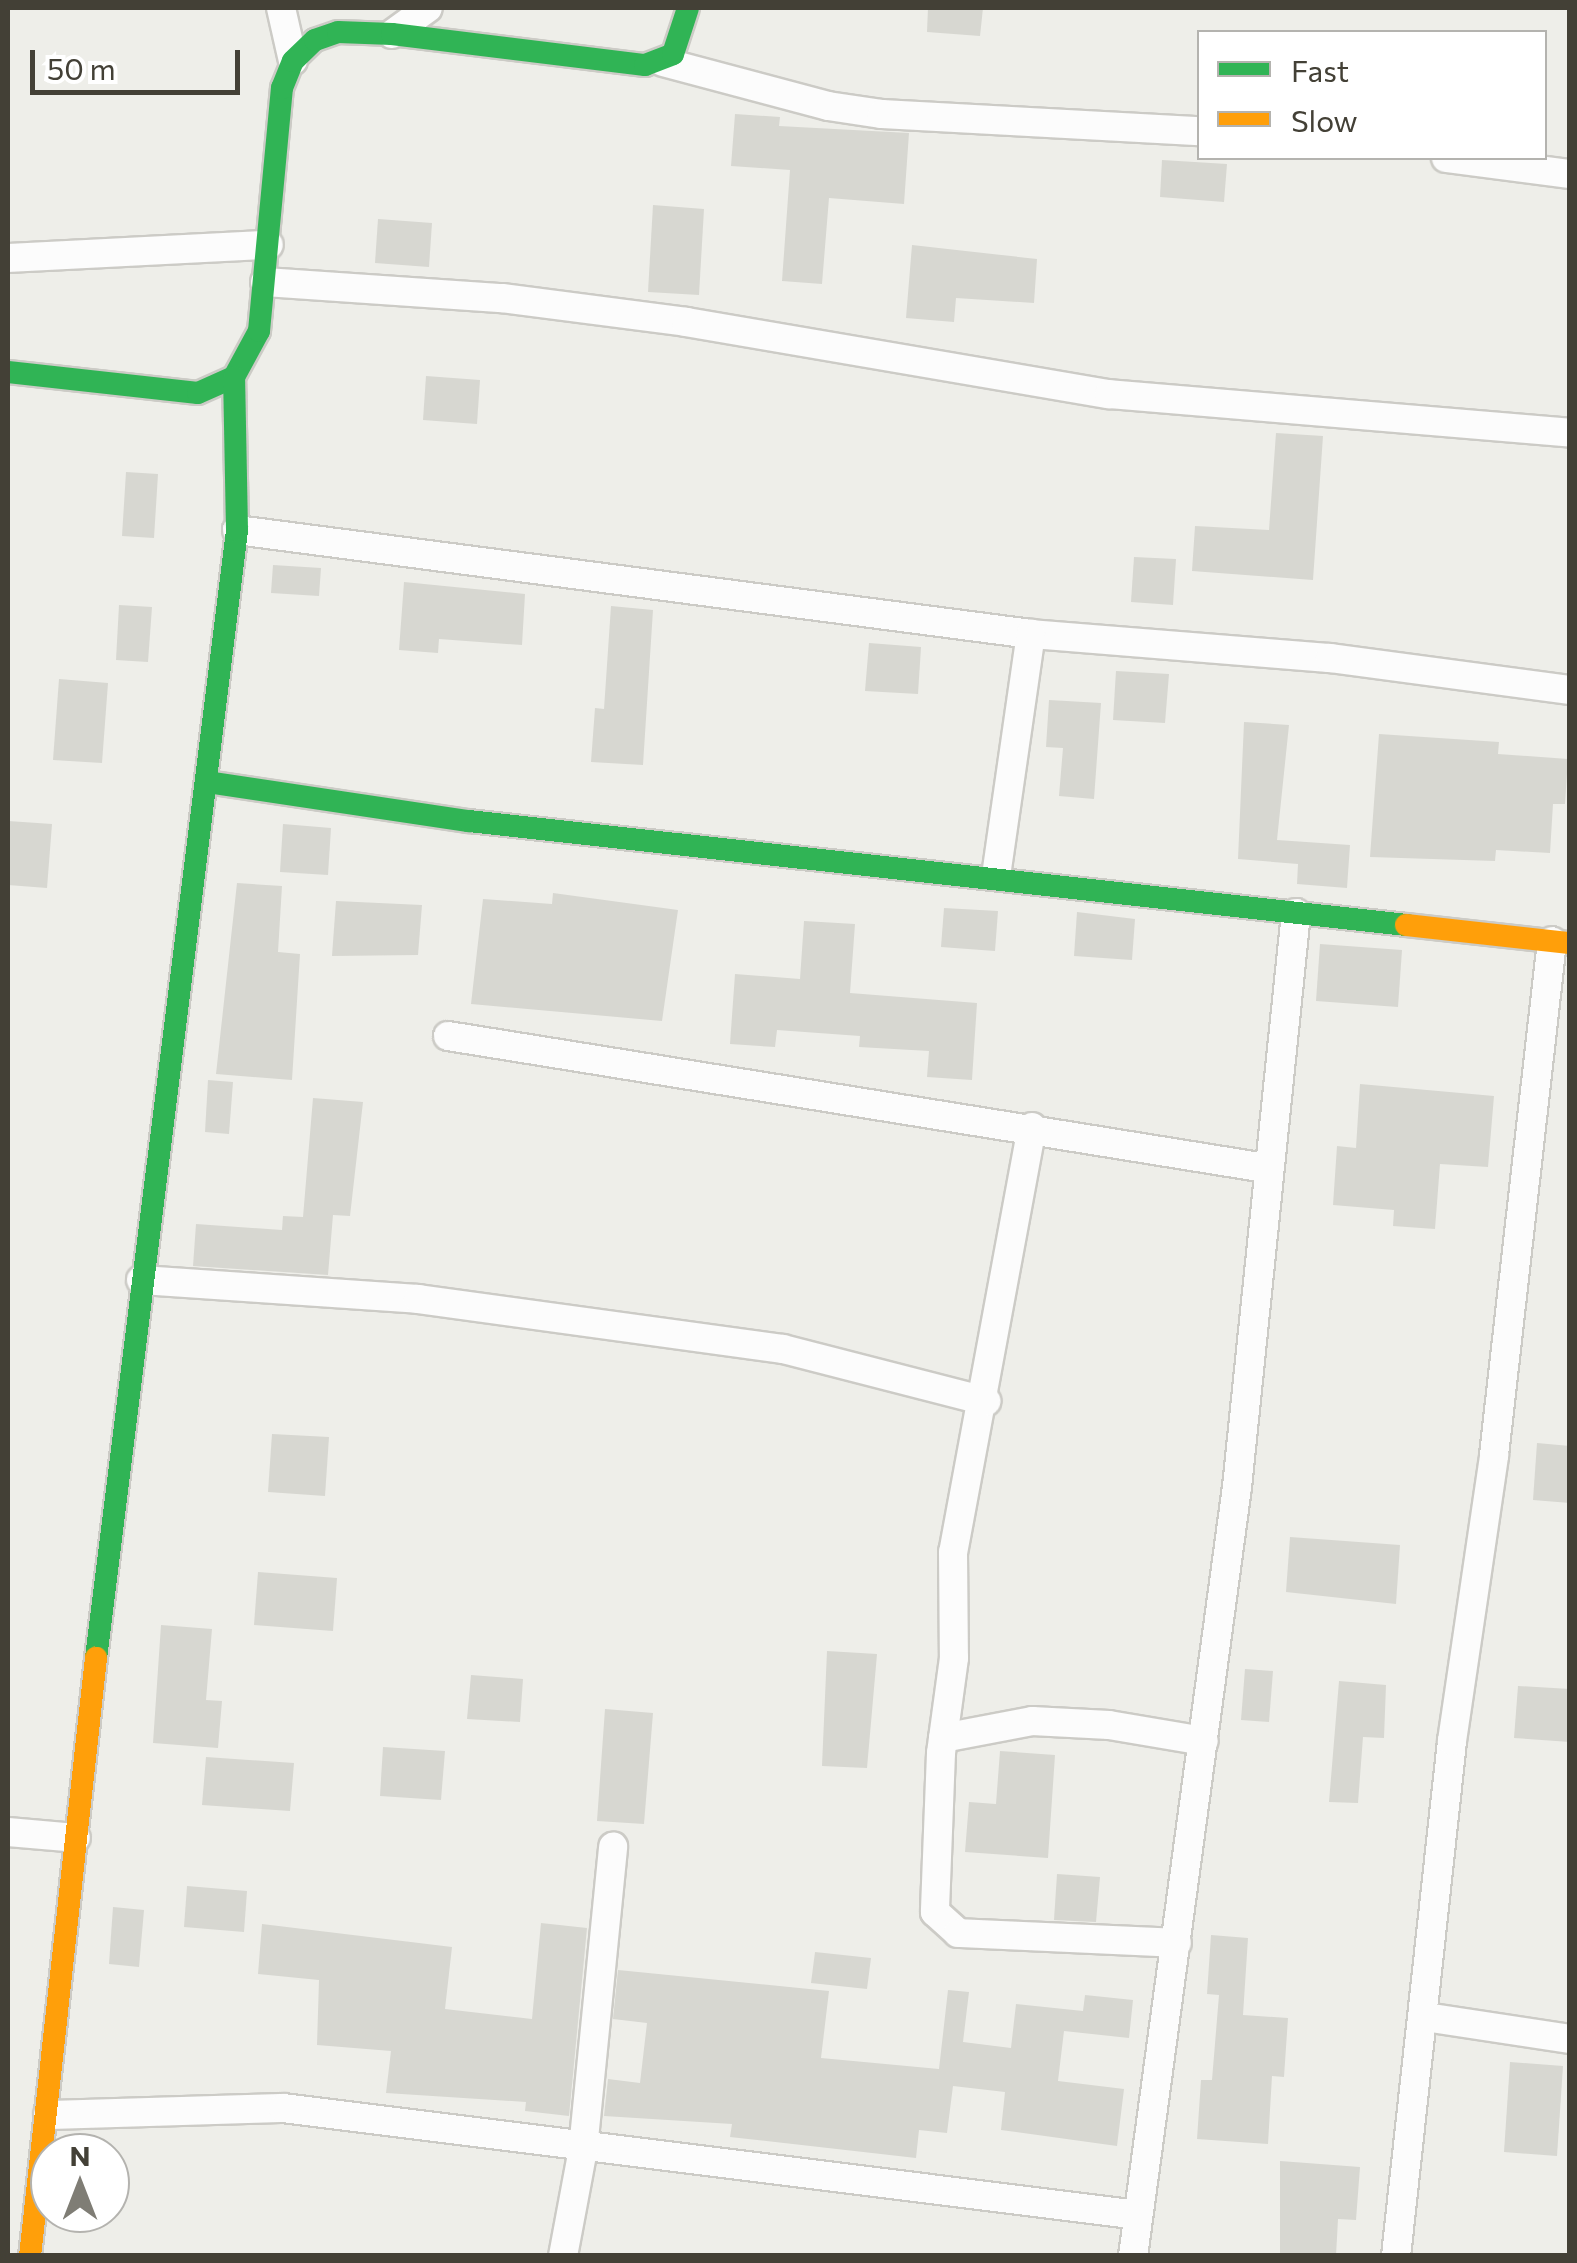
<!DOCTYPE html>
<html>
<head>
<meta charset="utf-8">
<style>
  body { margin:0 }
  #map { position:relative; width:1577px; height:2263px; overflow:hidden; background:#eeeee9; font-family:Commissioner,sans-serif }
  div>[style] { position:absolute }
  .building>* { inset:0; background:#d7d7d1 }
  .roads { filter:drop-shadow(2px 0 #cccbc6) drop-shadow(-2px 0 #cccbc6) drop-shadow(0 2px #cccbc6) drop-shadow(0 -2px #cccbc6) }
  .street>* { height:28px; margin:-14px; padding:0 14px; transform-origin:14px; border-radius:14px; background:#fcfcfc }
  .fast>* { height:22px; margin:-11px; padding:0 11px; transform-origin:11px; border-radius:11px; background:#30b455 }
  .slow>* { height:22px; margin:-11px; padding:0 11px; transform-origin:11px; border-radius:11px; background:#ff9f0a }
  span { translate:-50% -50%; white-space:nowrap; text-align:center; line-height:1.15; -webkit-text-stroke:8px #fff; paint-order:stroke }
  .frame { position:absolute; inset:0; border:10px solid #434036; pointer-events:none }
  .legend { position:absolute; left:1197px; top:30px; width:350px; height:130px; box-sizing:border-box; background:#fff; border:2px solid #b4b3af; margin:0; padding:12px 18px; list-style:none; font-size:30px; color:#434036 }
  .legend li { display:flex; align-items:center; gap:20px; height:50px }
  .legend b { width:50px; border:2px solid #b4b3af }
  .north { position:absolute; left:30px; top:2133px; width:100px; height:100px; box-sizing:border-box; background:#fff; border:2px solid #b4b3af; border-radius:50%; rotate:0deg; font-size:28px; font-weight:700; line-height:40px; text-align:center; color:#434036 }
  .north::after { content:''; display:block; margin:auto; width:35px; height:45px; background:#7f7d75; clip-path:polygon(50% 0,100% 100%,50% 72%,0 100%) }
  .scale { position:absolute; left:30px; top:50px; width:210px; height:45px; box-sizing:border-box; border:5px solid #434036; border-top:0; padding-left:12px; font-size:30px; line-height:35px; white-space:nowrap; color:#434036; -webkit-text-stroke:8px #fff; paint-order:stroke }
</style>
</head>
<body>
<div id="map">
  <div class="building">
    <i style="clip-path:polygon(928px 8px,983px 8px,980px 36px,927px 32px)"></i>
    <i style="clip-path:polygon(735px 114px,780px 117px,779px 126px,909px 133px,904px 204px,829px 198px,822px 284px,782px 281px,790px 170px,731px 166px)"></i>
    <i style="clip-path:polygon(1162px 160px,1227px 164px,1224px 202px,1160px 197px)"></i>
    <i style="clip-path:polygon(653px 205px,704px 209px,699px 295px,648px 292px)"></i>
    <i style="clip-path:polygon(378px 219px,432px 223px,429px 267px,375px 263px)"></i>
    <i style="clip-path:polygon(912px 245px,1037px 259px,1034px 303px,956px 298px,954px 322px,906px 318px)"></i>
    <i style="clip-path:polygon(426px 376px,480px 380px,477px 424px,423px 420px)"></i>
    <i style="clip-path:polygon(1276px 433px,1323px 436px,1313px 580px,1192px 571px,1195px 526px,1269px 530px)"></i>
    <i style="clip-path:polygon(126px 472px,158px 474px,154px 538px,122px 536px)"></i>
    <i style="clip-path:polygon(1134px 557px,1176px 559px,1173px 605px,1131px 602px)"></i>
    <i style="clip-path:polygon(273px 565px,321px 568px,319px 596px,271px 593px)"></i>
    <i style="clip-path:polygon(404px 582px,525px 594px,522px 645px,439px 639px,438px 653px,399px 650px)"></i>
    <i style="clip-path:polygon(119px 605px,152px 607px,148px 662px,116px 660px)"></i>
    <i style="clip-path:polygon(611px 606px,653px 610px,643px 765px,591px 762px,595px 708px,604px 709px)"></i>
    <i style="clip-path:polygon(869px 643px,921px 647px,918px 694px,865px 691px)"></i>
    <i style="clip-path:polygon(1116px 671px,1169px 674px,1165px 723px,1113px 720px)"></i>
    <i style="clip-path:polygon(59px 679px,108px 683px,102px 763px,53px 760px)"></i>
    <i style="clip-path:polygon(1049px 700px,1101px 703px,1094px 799px,1059px 796px,1063px 748px,1046px 747px)"></i>
    <i style="clip-path:polygon(1244px 722px,1289px 725px,1277px 840px,1350px 845px,1347px 888px,1297px 884px,1298px 864px,1238px 859px)"></i>
    <i style="clip-path:polygon(1379px 734px,1499px 742px,1498px 754px,1568px 759px,1565px 804px,1553px 804px,1550px 853px,1496px 850px,1495px 861px,1370px 857px)"></i>
    <i style="clip-path:polygon(8px 821px,52px 824px,47px 888px,8px 885px)"></i>
    <i style="clip-path:polygon(283px 824px,331px 828px,328px 875px,280px 872px)"></i>
    <i style="clip-path:polygon(237px 883px,282px 886px,278px 952px,300px 954px,292px 1080px,216px 1074px)"></i>
    <i style="clip-path:polygon(553px 893px,678px 910px,662px 1021px,471px 1004px,483px 899px,552px 904px)"></i>
    <i style="clip-path:polygon(336px 901px,422px 905px,418px 955px,332px 956px)"></i>
    <i style="clip-path:polygon(944px 908px,998px 911px,995px 951px,941px 947px)"></i>
    <i style="clip-path:polygon(1077px 912px,1135px 919px,1132px 960px,1074px 956px)"></i>
    <i style="clip-path:polygon(804px 921px,855px 924px,850px 993px,977px 1003px,972px 1080px,927px 1077px,929px 1051px,859px 1047px,860px 1036px,777px 1030px,775px 1047px,730px 1044px,735px 974px,800px 979px)"></i>
    <i style="clip-path:polygon(1320px 944px,1402px 950px,1398px 1007px,1316px 1001px)"></i>
    <i style="clip-path:polygon(208px 1080px,233px 1082px,229px 1134px,205px 1132px)"></i>
    <i style="clip-path:polygon(1360px 1084px,1494px 1096px,1488px 1167px,1440px 1164px,1435px 1229px,1393px 1226px,1394px 1210px,1333px 1205px,1337px 1146px,1356px 1148px)"></i>
    <i style="clip-path:polygon(313px 1098px,363px 1102px,350px 1216px,333px 1215px,328px 1275px,193px 1266px,196px 1224px,282px 1230px,283px 1216px,303px 1217px)"></i>
    <i style="clip-path:polygon(272px 1434px,329px 1437px,325px 1496px,268px 1492px)"></i>
    <i style="clip-path:polygon(1537px 1443px,1570px 1446px,1570px 1503px,1533px 1500px)"></i>
    <i style="clip-path:polygon(1290px 1537px,1400px 1545px,1396px 1604px,1286px 1592px)"></i>
    <i style="clip-path:polygon(258px 1572px,337px 1578px,333px 1631px,254px 1625px)"></i>
    <i style="clip-path:polygon(161px 1625px,212px 1629px,206px 1700px,222px 1701px,218px 1748px,153px 1743px)"></i>
    <i style="clip-path:polygon(827px 1651px,877px 1654px,867px 1768px,822px 1766px)"></i>
    <i style="clip-path:polygon(1245px 1669px,1273px 1671px,1269px 1722px,1241px 1720px)"></i>
    <i style="clip-path:polygon(471px 1675px,523px 1679px,520px 1722px,467px 1719px)"></i>
    <i style="clip-path:polygon(1339px 1681px,1386px 1685px,1384px 1738px,1363px 1737px,1358px 1803px,1329px 1802px)"></i>
    <i style="clip-path:polygon(1518px 1686px,1570px 1689px,1570px 1742px,1514px 1738px)"></i>
    <i style="clip-path:polygon(605px 1709px,653px 1713px,644px 1824px,597px 1821px)"></i>
    <i style="clip-path:polygon(383px 1747px,445px 1751px,441px 1800px,380px 1796px)"></i>
    <i style="clip-path:polygon(1000px 1751px,1055px 1755px,1048px 1858px,965px 1852px,969px 1802px,996px 1804px)"></i>
    <i style="clip-path:polygon(206px 1757px,294px 1763px,290px 1811px,202px 1805px)"></i>
    <i style="clip-path:polygon(1057px 1874px,1100px 1877px,1096px 1922px,1054px 1920px)"></i>
    <i style="clip-path:polygon(187px 1886px,247px 1891px,244px 1932px,184px 1927px)"></i>
    <i style="clip-path:polygon(113px 1907px,144px 1910px,139px 1967px,109px 1964px)"></i>
    <i style="clip-path:polygon(541px 1923px,587px 1928px,569px 2116px,525px 2111px,526px 2102px,386px 2093px,391px 2051px,317px 2045px,319px 1980px,258px 1974px,262px 1924px,452px 1947px,445px 2009px,532px 2019px)"></i>
    <i style="clip-path:polygon(1211px 1935px,1248px 1938px,1243px 2015px,1288px 2018px,1284px 2077px,1272px 2076px,1268px 2144px,1197px 2139px,1201px 2080px,1212px 2080px,1219px 1995px,1207px 1994px)"></i>
    <i style="clip-path:polygon(815px 1952px,871px 1958px,867px 1989px,811px 1983px)"></i>
    <i style="clip-path:polygon(618px 1970px,829px 1991px,821px 2058px,939px 2069px,948px 1990px,969px 1992px,963px 2042px,1011px 2048px,1016px 2004px,1083px 2011px,1085px 1995px,1133px 2000px,1129px 2038px,1064px 2031px,1058px 2081px,1124px 2089px,1117px 2146px,1001px 2130px,1005px 2092px,953px 2086px,947px 2133px,919px 2130px,916px 2158px,730px 2137px,732px 2124px,604px 2116px,608px 2079px,640px 2083px,647px 2023px,613px 2019px)"></i>
    <i style="clip-path:polygon(1510px 2062px,1563px 2066px,1557px 2156px,1504px 2152px)"></i>
    <i style="clip-path:polygon(1280px 2161px,1360px 2167px,1356px 2220px,1338px 2219px,1336px 2256px,1280px 2256px)"></i>
  </div>
  <div class="roads">
    <div class="street">
      <i style="left:281px;top:8px;width:54px;rotate:77.2deg"></i>
      <i style="left:392px;top:34px;width:44px;rotate:-35.8deg"></i>
      <i style="left:663px;top:62px;width:171px;rotate:14.9deg"></i>
      <i style="left:828px;top:106px;width:55px;rotate:8.4deg"></i>
      <i style="left:882px;top:114px;width:318px;rotate:3.1deg"></i>
      <i style="left:1446px;top:158px;width:125px;rotate:7.4deg"></i>
      <i style="left:8px;top:258px;width:261px;rotate:-2.9deg"></i>
      <i style="left:265px;top:282px;width:238px;rotate:3.9deg"></i>
      <i style="left:502px;top:298px;width:186px;rotate:7.4deg"></i>
      <i style="left:686px;top:322px;width:429px;rotate:9.7deg"></i>
      <i style="left:1109px;top:394px;width:463px;rotate:4.8deg"></i>
      <i style="left:237px;top:530px;width:801px;rotate:7.46deg"></i>
      <i style="left:1031px;top:634px;width:300px;rotate:4.6deg"></i>
      <i style="left:1330px;top:658px;width:242px;rotate:7.6deg"></i>
      <i style="left:996px;top:876px;width:245px;rotate:-81.8deg"></i>
      <i style="left:448px;top:1036px;width:829px;rotate:9.17deg"></i>
      <i style="left:1032px;top:1127px;width:432px;rotate:100.5deg"></i>
      <i style="left:953px;top:1552px;width:106px;rotate:89.5deg"></i>
      <i style="left:954px;top:1658px;width:96px;rotate:97.8deg"></i>
      <i style="left:941px;top:1753px;width:159px;rotate:92.2deg"></i>
      <i style="left:935px;top:1912px;width:31px;rotate:42deg"></i>
      <i style="left:958px;top:1933px;width:219px;rotate:2.6deg"></i>
      <i style="left:141px;top:1280px;width:278px;rotate:3.9deg"></i>
      <i style="left:418px;top:1299px;width:368px;rotate:7.8deg"></i>
      <i style="left:783px;top:1349px;width:210px;rotate:14.4deg"></i>
      <i style="left:943px;top:1738px;width:91px;rotate:-10.8deg"></i>
      <i style="left:1032px;top:1721px;width:77px;rotate:3deg"></i>
      <i style="left:1109px;top:1725px;width:96px;rotate:9.6deg"></i>
      <i style="left:8px;top:1832px;width:68px;rotate:5deg"></i>
      <i style="left:1425px;top:2017px;width:147px;rotate:8.6deg"></i>
      <i style="left:48px;top:2115px;width:235px;rotate:-1.7deg"></i>
      <i style="left:283px;top:2108px;width:862px;rotate:7.13deg"></i>
      <i style="left:563px;top:2256px;width:109px;rotate:-79.4deg"></i>
      <i style="left:583px;top:2149px;width:304px;rotate:-84.3deg"></i>
      <i style="left:1133px;top:2256px;width:776px;rotate:-82.3deg"></i>
      <i style="left:1237px;top:1487px;width:577px;rotate:-84.13deg"></i>
      <i style="left:1396px;top:2256px;width:518px;rotate:-83.79deg"></i>
      <i style="left:1452px;top:1741px;width:289px;rotate:-81.6deg"></i>
      <i style="left:1494px;top:1455px;width:517px;rotate:-83.56deg"></i>
    </div>
    <div class="fast">
      <i style="left:8px;top:372px;width:191px;rotate:6.3deg"></i>
      <i style="left:198px;top:393px;width:39px;rotate:-24deg"></i>
      <i style="left:234px;top:377px;width:52px;rotate:-61.5deg"></i>
      <i style="left:259px;top:331px;width:244px;rotate:-84.6deg"></i>
      <i style="left:282px;top:88px;width:29px;rotate:-68deg"></i>
      <i style="left:293px;top:61px;width:30px;rotate:-44deg"></i>
      <i style="left:315px;top:40px;width:24px;rotate:-19deg"></i>
      <i style="left:338px;top:32px;width:54px;rotate:2.1deg"></i>
      <i style="left:392px;top:34px;width:255px;rotate:7deg"></i>
      <i style="left:645px;top:65px;width:30px;rotate:-21deg"></i>
      <i style="left:673px;top:54px;width:48px;rotate:-71.9deg"></i>
      <i style="left:207px;top:782px;width:265px;rotate:8.5deg"></i>
      <i style="left:469px;top:821px;width:943px;rotate:6.33deg"></i>
      <i style="left:96px;top:1658px;width:1137px;rotate:-82.87deg"></i>
      <i style="left:237px;top:530px;width:153px;rotate:-91.1deg"></i>
    </div>
    <div class="slow">
      <i style="left:1406px;top:925px;width:165px;rotate:6.3deg"></i>
      <i style="left:30px;top:2256px;width:602px;rotate:-83.7deg"></i>
    </div>
  </div>
  <div class="frame"></div>
  <ul class="legend">
  <li><b style="height:12px;background:#30b455"></b>Fast</li>
  <li><b style="height:12px;background:#ff9f0a"></b>Slow</li>
  </ul>
  <div class="north">N</div>
  <div class="scale">50 m</div>
</div>
</body>
</html>
